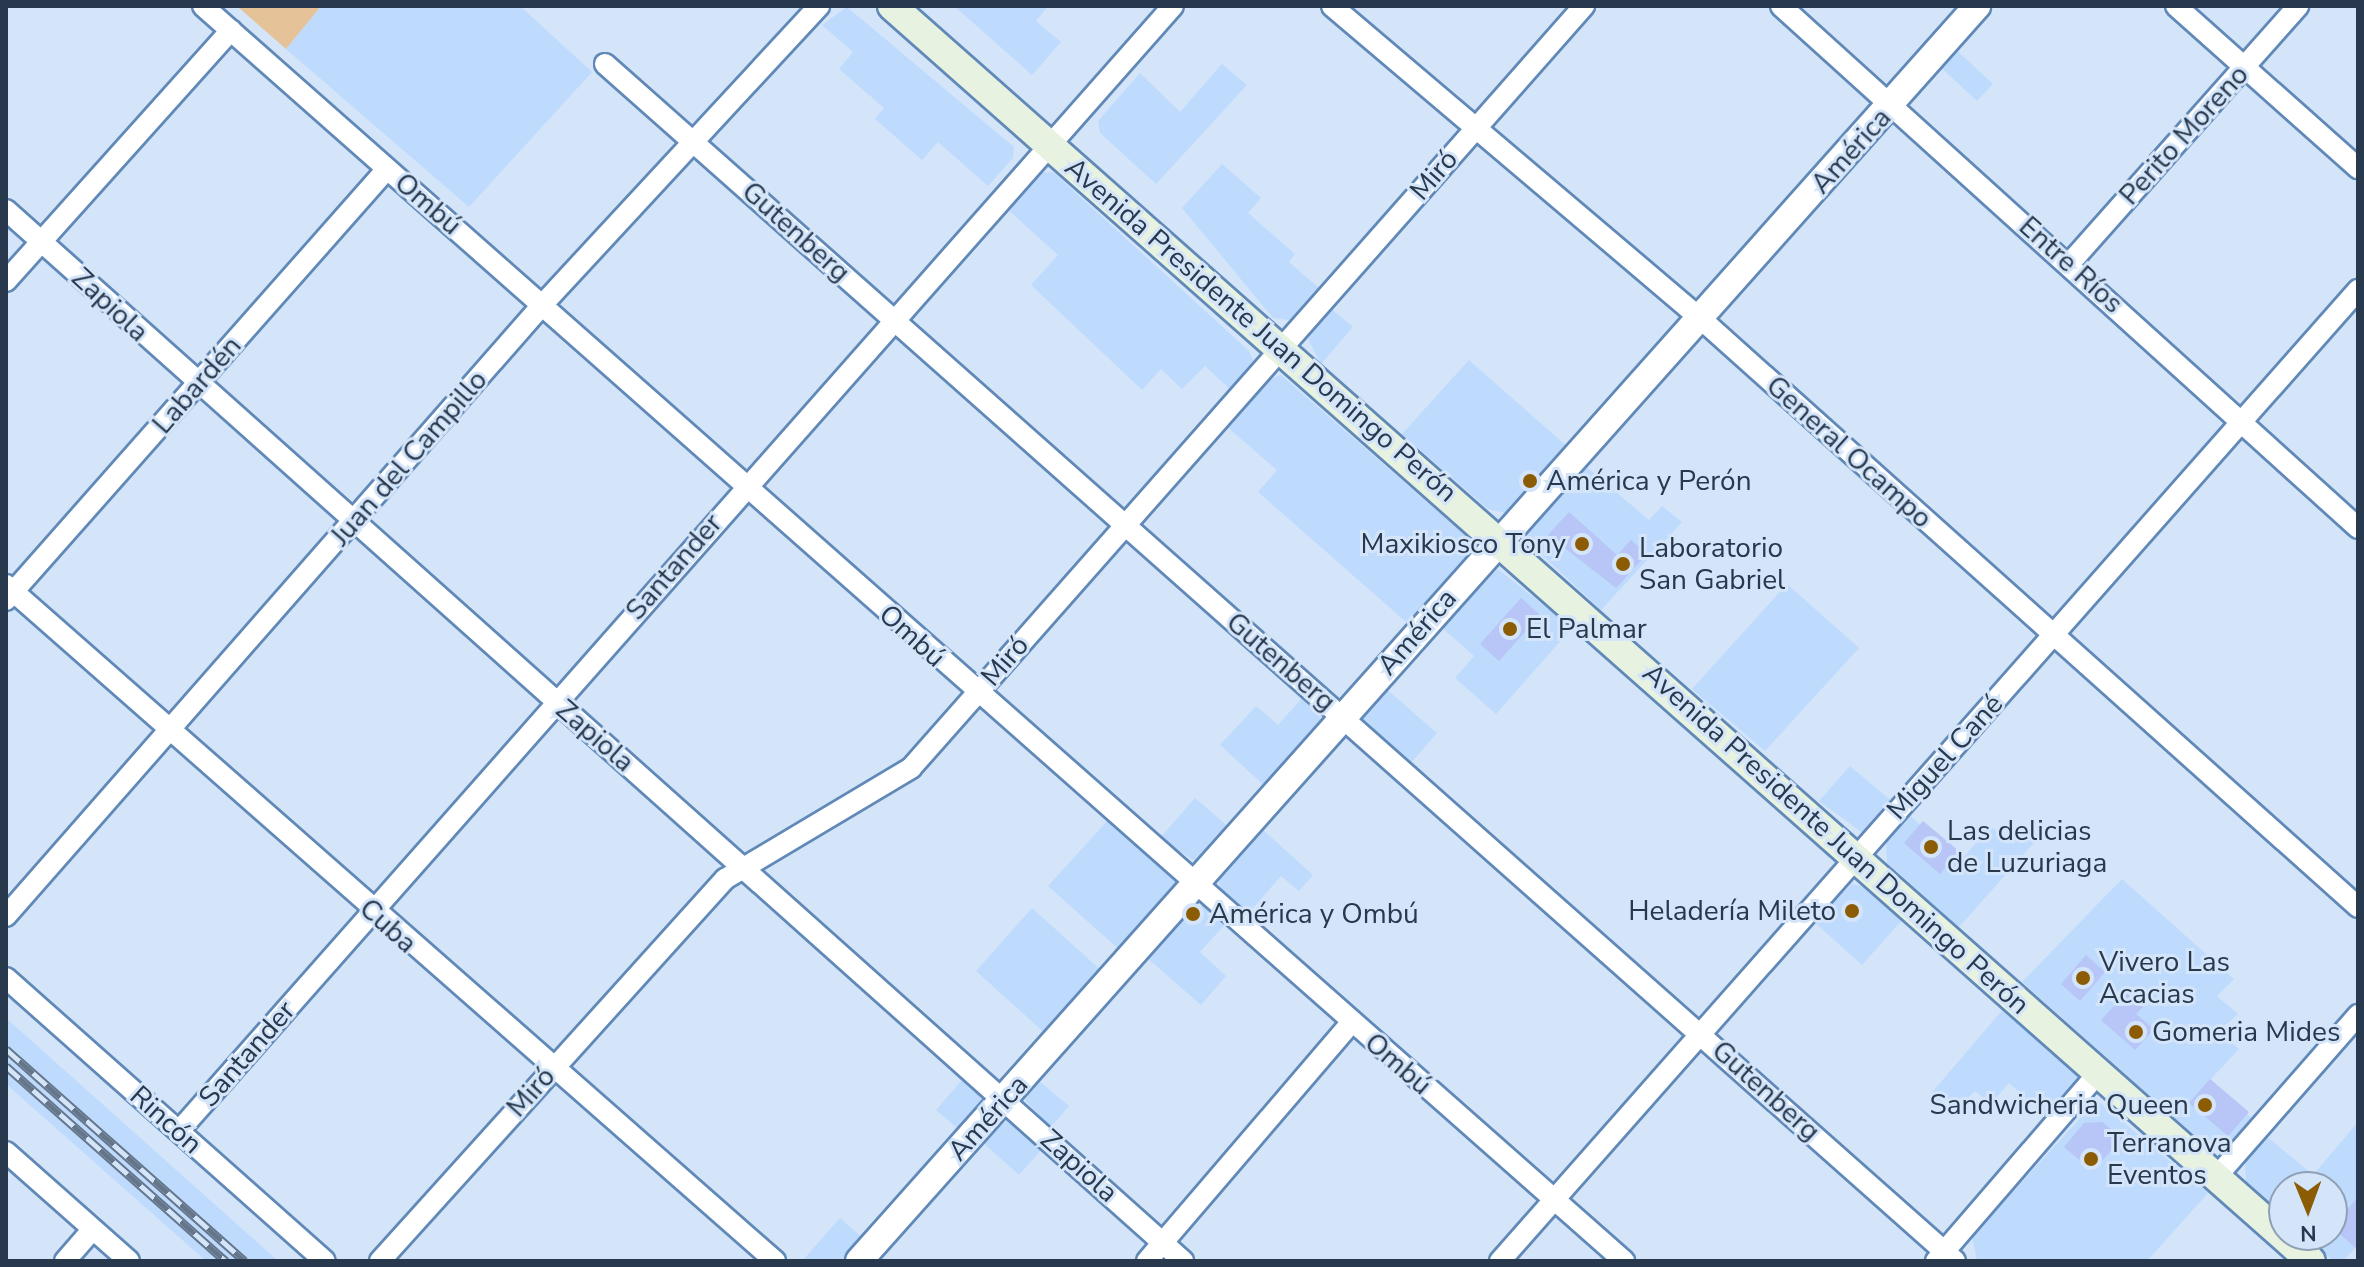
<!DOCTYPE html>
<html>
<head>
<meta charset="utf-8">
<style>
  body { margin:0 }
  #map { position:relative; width:2364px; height:1267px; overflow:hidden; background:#d4e5fa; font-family:"Nunito Sans",sans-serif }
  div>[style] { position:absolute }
  .built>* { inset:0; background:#bedafd }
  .green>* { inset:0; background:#e5c297 }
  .building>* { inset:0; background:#b7c5f7 }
  .roads { filter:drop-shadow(2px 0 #6189b8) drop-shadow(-2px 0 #6189b8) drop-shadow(0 2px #6189b8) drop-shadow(0 -2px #6189b8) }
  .minor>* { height:20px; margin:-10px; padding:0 10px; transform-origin:10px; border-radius:10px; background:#fff }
  .tertiary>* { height:26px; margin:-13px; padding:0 13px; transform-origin:13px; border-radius:13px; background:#fff }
  .secondary>* { height:28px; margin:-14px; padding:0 14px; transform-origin:14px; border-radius:14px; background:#e7f2e0 }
  .rail>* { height:9px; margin-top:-4.5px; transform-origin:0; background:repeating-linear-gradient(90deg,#d4e5fa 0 18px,#65768a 0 36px); box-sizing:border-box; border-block:2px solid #65768a }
  .dots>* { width:22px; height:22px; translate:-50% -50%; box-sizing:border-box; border:4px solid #d4e5fa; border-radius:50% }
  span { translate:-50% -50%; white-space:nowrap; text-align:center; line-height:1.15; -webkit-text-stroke:6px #d4e5fa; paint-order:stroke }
  .street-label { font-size:28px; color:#28394d }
  .poi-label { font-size:28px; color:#28394d }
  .left { translate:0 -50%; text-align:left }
  .right { translate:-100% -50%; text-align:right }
  .frame { position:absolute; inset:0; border:8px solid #28394d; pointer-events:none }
  .north { position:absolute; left:2268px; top:1171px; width:80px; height:80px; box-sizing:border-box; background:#d4e5fa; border:2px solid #8fa0b5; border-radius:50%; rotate:179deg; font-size:22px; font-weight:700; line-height:32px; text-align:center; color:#28394d }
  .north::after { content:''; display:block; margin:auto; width:28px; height:36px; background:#8c5c04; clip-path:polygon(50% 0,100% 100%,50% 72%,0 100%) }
</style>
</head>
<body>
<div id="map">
  <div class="built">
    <i style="clip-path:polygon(321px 6px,520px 6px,592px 72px,469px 207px,286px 49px)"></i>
    <i style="clip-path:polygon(954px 6px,1048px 6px,1036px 21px,1061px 42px,1032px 75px)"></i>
    <i style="clip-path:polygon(847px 7px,1014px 147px,1013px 158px,988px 186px,938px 142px,922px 160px,875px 119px,884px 108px,839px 69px,853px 52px,822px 25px)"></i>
    <i style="clip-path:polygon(1952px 46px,1993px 84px,1977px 101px,1936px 63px)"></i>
    <i style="clip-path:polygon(1222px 64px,1247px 85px,1156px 184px,1100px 133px,1098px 121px,1140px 73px,1180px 112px)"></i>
    <i style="clip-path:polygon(1222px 164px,1261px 198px,1248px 213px,1295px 254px,1289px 262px,1320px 289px,1289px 320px,1273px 318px,1182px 208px)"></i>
    <i style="clip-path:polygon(1053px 172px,1249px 351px,1255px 365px,1233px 392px,1205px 366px,1182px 389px,1161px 369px,1142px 390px,1031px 285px,1058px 255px,1005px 207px,1036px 173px)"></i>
    <i style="clip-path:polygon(1330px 308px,1353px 327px,1321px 364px,1308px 339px)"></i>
    <i style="clip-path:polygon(1469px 360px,1570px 449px,1510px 514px,1488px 509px,1402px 434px)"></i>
    <i style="clip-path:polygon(1281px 375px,1474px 543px,1473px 558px,1413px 628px,1258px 492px,1277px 470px,1226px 426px,1265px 381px)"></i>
    <i style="clip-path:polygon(1583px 464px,1649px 520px,1662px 506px,1682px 522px,1601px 610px,1526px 540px,1528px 528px)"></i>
    <i style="clip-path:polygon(1498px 569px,1572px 628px,1496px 714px,1455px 678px,1474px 656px,1439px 625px)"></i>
    <i style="clip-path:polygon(1787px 584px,1859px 648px,1765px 751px,1692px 689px)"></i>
    <i style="clip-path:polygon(1384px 687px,1437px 733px,1408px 766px,1364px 725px,1363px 711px)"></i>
    <i style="clip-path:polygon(1303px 697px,1323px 721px,1267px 788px,1220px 745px,1256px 706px,1278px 725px)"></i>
    <i style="clip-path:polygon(1850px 766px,1895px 804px,1864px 834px,1819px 801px)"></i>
    <i style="clip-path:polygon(1195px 798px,1231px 829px,1198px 863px,1160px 838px)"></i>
    <i style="clip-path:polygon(1909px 815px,1961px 860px,1991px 826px,2008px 841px,2023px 824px,2039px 837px,1959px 927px,1887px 863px,1886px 841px)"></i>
    <i style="clip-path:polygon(1110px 818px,1180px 883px,1123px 953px,1048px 886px)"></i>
    <i style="clip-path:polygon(1261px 828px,1313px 875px,1299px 891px,1281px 876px,1247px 915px,1223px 894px,1218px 880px)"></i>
    <i style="clip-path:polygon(2122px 879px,2234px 979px,2217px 996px,2238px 1014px,2219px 1031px,2239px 1049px,2209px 1081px,2254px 1120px,2227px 1149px,2202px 1142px,2022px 982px)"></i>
    <i style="clip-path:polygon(1852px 884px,1866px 887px,1903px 919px,1862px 965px,1813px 921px)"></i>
    <i style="clip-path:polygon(1208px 905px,1227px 922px,1200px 952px,1226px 976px,1201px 1005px,1146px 957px,1191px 907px)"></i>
    <i style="clip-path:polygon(1032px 908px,1104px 973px,1048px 1036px,976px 971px)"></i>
    <i style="clip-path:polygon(2005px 1007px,2077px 1071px,2080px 1084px,2050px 1119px,2009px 1083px,1991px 1104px,1975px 1091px,1949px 1116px,1928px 1097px)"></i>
    <i style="clip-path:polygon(6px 1018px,278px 1261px,206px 1261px,6px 1084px)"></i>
    <i style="clip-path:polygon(967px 1074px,989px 1095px,963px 1133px,936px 1110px)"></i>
    <i style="clip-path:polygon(1038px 1080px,1069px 1106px,1050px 1128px,1025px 1100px)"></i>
    <i style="clip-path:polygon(2097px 1100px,2208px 1193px,2147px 1261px,1977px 1261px,1972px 1236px)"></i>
    <i style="clip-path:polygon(1007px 1121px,1042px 1149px,1019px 1175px,981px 1141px)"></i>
    <i style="clip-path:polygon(2358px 1122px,2358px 1245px,2343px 1261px,2333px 1261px,2305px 1235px,2332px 1235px,2332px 1187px,2284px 1187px,2284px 1216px,2246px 1181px,2245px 1160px,2265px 1135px,2313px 1175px)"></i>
    <i style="clip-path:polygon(840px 1218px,866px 1241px,848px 1261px,802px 1261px)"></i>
  </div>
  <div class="green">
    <i style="clip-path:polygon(237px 6px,321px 6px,286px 49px)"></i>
  </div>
  <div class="building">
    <i style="clip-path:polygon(1569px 512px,1617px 555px,1631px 540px,1647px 554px,1616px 588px,1548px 535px)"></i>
    <i style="clip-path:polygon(1521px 598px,1540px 615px,1499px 661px,1480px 644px)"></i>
    <i style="clip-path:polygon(1923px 821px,1959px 851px,1940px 874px,1904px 843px)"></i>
    <i style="clip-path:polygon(2086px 955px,2105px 972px,2080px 1001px,2061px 984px)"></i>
    <i style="clip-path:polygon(2127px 992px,2143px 1007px,2136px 1014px,2154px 1029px,2135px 1050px,2101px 1020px)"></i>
    <i style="clip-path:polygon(2210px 1079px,2249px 1112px,2228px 1136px,2189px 1103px)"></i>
    <i style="clip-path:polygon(2102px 1122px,2122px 1138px,2093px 1171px,2064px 1147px,2084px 1123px)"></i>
    <i style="clip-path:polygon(2358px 1197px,2358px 1250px,2332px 1227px)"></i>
  </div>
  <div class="roads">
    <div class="minor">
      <i style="left:203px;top:6px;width:1896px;rotate:41.45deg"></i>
      <i style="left:1332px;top:6px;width:482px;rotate:40.3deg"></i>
      <i style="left:1700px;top:318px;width:883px;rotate:41.83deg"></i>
      <i style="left:1781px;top:6px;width:778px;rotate:42.13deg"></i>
      <i style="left:2176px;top:6px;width:244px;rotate:41.7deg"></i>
      <i style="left:605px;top:64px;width:1804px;rotate:41.56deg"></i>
      <i style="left:6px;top:210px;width:1578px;rotate:41.76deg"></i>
      <i style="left:2070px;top:263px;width:344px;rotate:-48.4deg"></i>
      <i style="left:6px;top:281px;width:337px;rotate:-48.1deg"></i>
      <i style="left:6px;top:585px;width:1024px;rotate:41.32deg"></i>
      <i style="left:6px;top:600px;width:575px;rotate:-48.52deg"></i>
      <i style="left:6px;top:916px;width:816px;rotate:-48.73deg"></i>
      <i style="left:544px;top:303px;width:405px;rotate:-47.2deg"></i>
      <i style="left:6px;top:978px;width:426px;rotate:41.6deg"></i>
      <i style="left:179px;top:1131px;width:1501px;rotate:-48.54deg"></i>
      <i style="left:6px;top:1152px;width:164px;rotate:41.5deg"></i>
      <i style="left:2218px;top:1175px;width:213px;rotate:-48.8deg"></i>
      <i style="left:65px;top:1261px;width:41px;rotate:-48.9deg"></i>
      <i style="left:380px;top:1261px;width:515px;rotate:-47.91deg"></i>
      <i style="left:725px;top:879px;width:217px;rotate:-30.8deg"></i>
      <i style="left:911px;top:768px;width:1017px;rotate:-48.55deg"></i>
      <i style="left:1147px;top:1261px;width:312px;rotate:-49.4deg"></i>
      <i style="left:1500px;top:1261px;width:1296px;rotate:-48.54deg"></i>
      <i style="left:1936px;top:1261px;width:248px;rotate:-49.2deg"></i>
    </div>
    <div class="tertiary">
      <i style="left:859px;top:1261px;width:1681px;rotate:-48.3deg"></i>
    </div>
    <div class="secondary">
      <i style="left:892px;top:6px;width:1894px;rotate:41.49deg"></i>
    </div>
  </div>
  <div class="rail">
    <i style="left:6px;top:1049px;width:319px;rotate:41.6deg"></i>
    <i style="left:6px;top:1066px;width:294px;rotate:41.6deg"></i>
  </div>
  <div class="dots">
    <i style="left:1530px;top:481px;background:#8c5c04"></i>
    <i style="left:1582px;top:544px;background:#8c5c04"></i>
    <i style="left:1623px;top:564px;background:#8c5c04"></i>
    <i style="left:1510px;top:629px;background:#8c5c04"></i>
    <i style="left:1931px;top:847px;background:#8c5c04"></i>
    <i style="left:1852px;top:911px;background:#8c5c04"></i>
    <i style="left:1193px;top:914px;background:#8c5c04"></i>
    <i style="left:2083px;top:978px;background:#8c5c04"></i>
    <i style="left:2136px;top:1032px;background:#8c5c04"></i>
    <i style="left:2205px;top:1105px;background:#8c5c04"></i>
    <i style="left:2091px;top:1159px;background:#8c5c04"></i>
  </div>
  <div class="street-label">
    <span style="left:2184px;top:135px;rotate:-48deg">Perito Moreno</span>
    <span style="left:1851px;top:151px;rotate:-48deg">América</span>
    <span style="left:1434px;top:175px;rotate:-49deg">Miró</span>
    <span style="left:428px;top:204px;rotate:41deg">Ombú</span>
    <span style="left:796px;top:232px;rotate:42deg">Gutenberg</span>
    <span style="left:2071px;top:265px;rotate:42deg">Entre Ríos</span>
    <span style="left:110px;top:305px;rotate:43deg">Zapiola</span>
    <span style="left:1261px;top:330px;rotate:41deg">Avenida Presidente Juan Domingo Perón</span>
    <span style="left:197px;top:385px;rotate:-49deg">Labardén</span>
    <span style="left:1849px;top:452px;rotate:42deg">General Ocampo</span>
    <span style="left:409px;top:458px;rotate:-49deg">Juan del Campillo</span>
    <span style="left:674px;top:567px;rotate:-49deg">Santander</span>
    <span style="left:1417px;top:632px;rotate:-49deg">América</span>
    <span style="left:912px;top:636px;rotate:42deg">Ombú</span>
    <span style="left:1005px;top:661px;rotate:-49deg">Miró</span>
    <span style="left:1281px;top:662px;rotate:41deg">Gutenberg</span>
    <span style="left:595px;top:736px;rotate:41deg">Zapiola</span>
    <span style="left:1945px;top:757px;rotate:-48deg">Miguel Cané</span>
    <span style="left:1836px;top:839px;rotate:42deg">Avenida Presidente Juan Domingo Perón</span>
    <span style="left:388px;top:926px;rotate:42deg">Cuba</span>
    <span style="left:247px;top:1054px;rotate:-49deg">Santander</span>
    <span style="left:1398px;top:1064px;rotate:41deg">Ombú</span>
    <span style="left:1766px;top:1091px;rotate:42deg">Gutenberg</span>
    <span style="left:531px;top:1092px;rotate:-48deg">Miró</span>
    <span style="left:988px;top:1118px;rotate:-48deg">América</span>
    <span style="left:166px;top:1120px;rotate:42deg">Rincón</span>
    <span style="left:1079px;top:1166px;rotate:42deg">Zapiola</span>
  </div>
  <div class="poi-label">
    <span class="left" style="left:1546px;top:481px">América y Perón</span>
    <span class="right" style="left:1566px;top:544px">Maxikiosco Tony</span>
    <span class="left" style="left:1639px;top:564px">Laboratorio<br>San Gabriel</span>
    <span class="left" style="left:1526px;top:629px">El Palmar</span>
    <span class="left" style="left:1947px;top:847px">Las delicias<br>de Luzuriaga</span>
    <span class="right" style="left:1836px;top:911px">Heladería Mileto</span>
    <span class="left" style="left:1209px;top:914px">América y Ombú</span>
    <span class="left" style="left:2099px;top:978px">Vivero Las<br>Acacias</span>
    <span class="left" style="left:2152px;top:1032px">Gomeria Mides</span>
    <span class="right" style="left:2189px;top:1105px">Sandwicheria Queen</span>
    <span class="left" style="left:2107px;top:1159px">Terranova<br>Eventos</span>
  </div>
  <div class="frame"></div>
  <div class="north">N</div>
</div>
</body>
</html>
